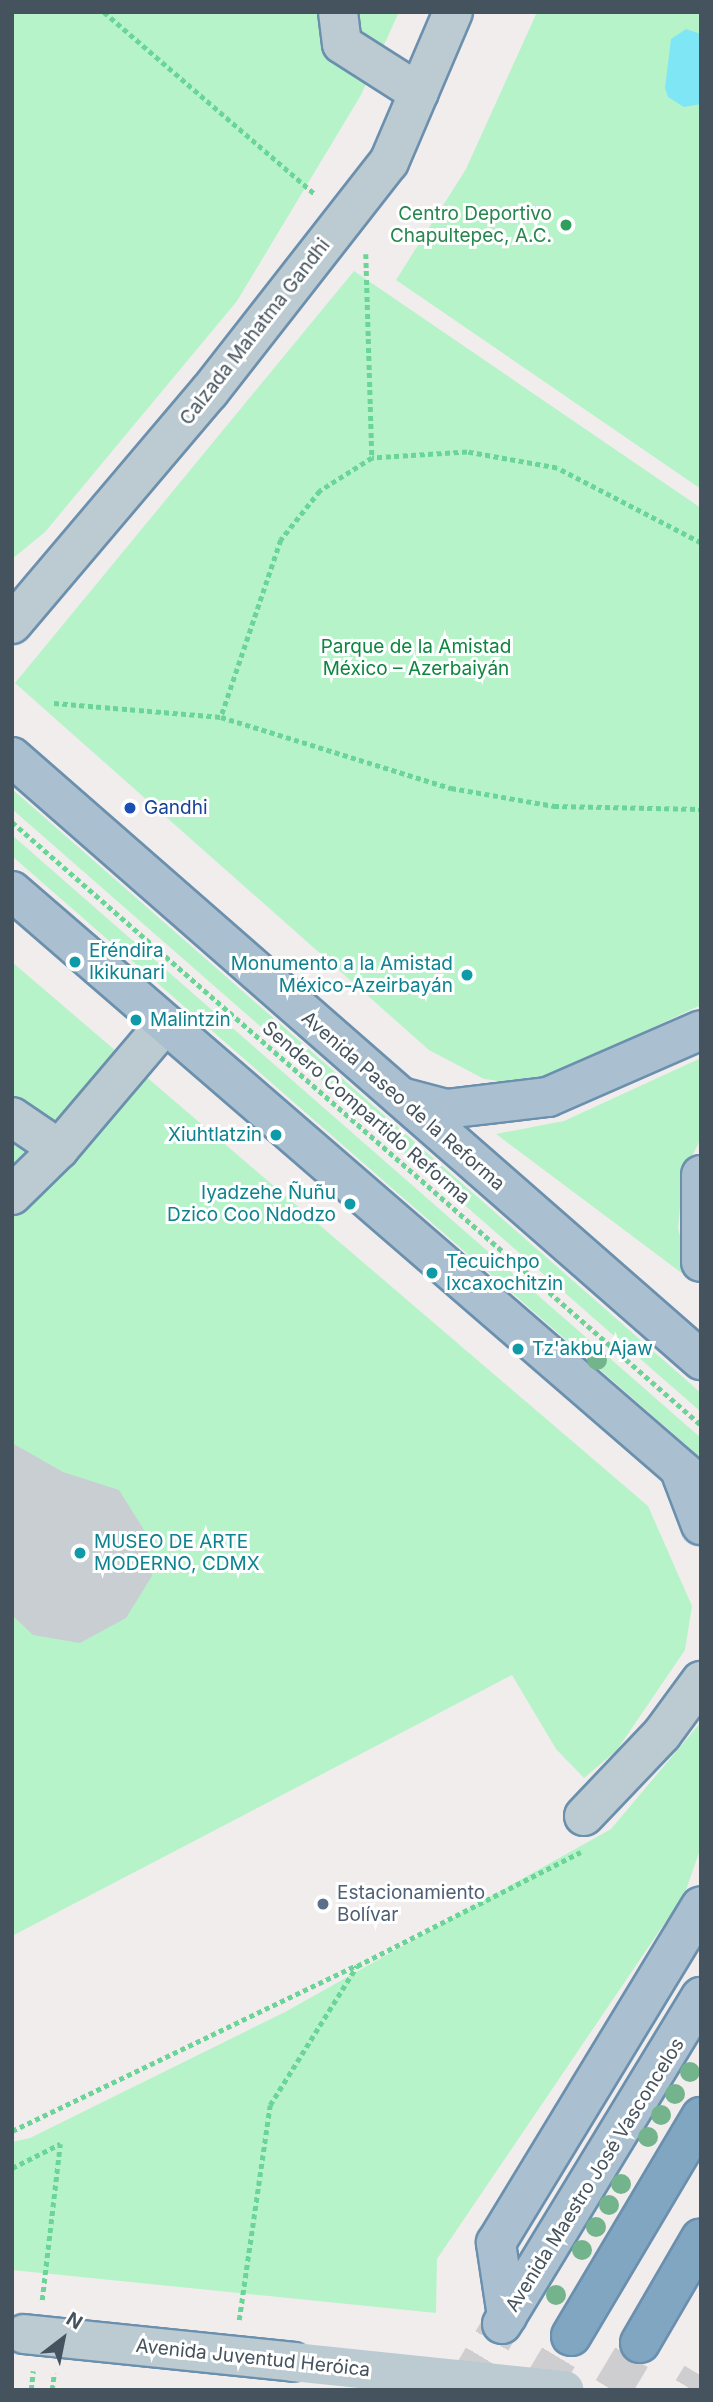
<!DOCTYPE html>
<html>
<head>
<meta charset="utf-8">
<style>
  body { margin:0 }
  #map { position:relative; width:713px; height:2402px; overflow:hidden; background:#f1eded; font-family:Inter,sans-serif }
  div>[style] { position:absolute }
  .green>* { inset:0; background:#b6f3c9 }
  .water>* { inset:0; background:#7fe6f5 }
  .building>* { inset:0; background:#c9ced3 }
  .major-tunnel>* { height:38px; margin-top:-19px; transform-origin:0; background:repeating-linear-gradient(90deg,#ceced0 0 38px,transparent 0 57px) }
  .highway-tunnel>* { height:38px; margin-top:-19px; transform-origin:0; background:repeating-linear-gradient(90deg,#ceced0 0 38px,transparent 0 57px) }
  .path>* { height:4.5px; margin-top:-2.25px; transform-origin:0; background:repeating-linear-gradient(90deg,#6bd598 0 5px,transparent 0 8.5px) }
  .roads { filter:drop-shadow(2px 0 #6b90ae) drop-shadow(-2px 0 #6b90ae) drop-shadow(0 2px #6b90ae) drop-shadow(0 -2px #6b90ae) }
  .minor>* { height:38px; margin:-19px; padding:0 19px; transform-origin:19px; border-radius:19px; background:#bccad1 }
  .major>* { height:38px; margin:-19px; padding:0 19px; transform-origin:19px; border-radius:19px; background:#aac0d0 }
  .highway>* { height:38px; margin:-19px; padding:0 19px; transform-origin:19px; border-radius:19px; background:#80a6c2 }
  .minor-bridge>* { height:38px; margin:-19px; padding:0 19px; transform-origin:19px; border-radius:19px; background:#bccad1 }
  .trees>* { width:20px; height:20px; margin:-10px; border-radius:50%; background:#74b48d }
  .dots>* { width:19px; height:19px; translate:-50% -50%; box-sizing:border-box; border:4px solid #fff; border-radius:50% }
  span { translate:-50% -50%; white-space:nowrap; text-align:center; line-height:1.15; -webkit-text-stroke:6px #fff; paint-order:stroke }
  .leisure-label { font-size:19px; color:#27864d }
  .right { translate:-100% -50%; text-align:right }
  .street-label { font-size:19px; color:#44535d }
  .park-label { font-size:19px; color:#0d863f }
  .transit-label { font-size:19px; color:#164399 }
  .left { translate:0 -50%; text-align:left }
  .culture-label { font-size:19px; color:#0d838f }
  .service-label { font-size:19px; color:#4e5e75 }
  .frame { position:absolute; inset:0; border:14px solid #44535d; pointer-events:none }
  .north { position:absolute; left:28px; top:2304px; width:70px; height:70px; -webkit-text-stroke:5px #fff; paint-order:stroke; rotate:32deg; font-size:19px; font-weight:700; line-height:28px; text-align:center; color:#44535d }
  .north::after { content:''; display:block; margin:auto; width:24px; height:32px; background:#44535d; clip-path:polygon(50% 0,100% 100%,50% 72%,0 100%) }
</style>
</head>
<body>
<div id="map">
  <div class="green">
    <i style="clip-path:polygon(12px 12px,399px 12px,361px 95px,237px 301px,45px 532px,12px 559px)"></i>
    <i style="clip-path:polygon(537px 12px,701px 12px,701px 489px,396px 280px,466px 169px)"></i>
    <i style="clip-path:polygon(354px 271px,701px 508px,701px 1005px,530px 1085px,484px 1079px,429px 1050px,15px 683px)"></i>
    <i style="clip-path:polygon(12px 789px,701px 1393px,701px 1412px,12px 809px)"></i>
    <i style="clip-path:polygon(12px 835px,701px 1438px,701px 1458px,12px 856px)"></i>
    <i style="clip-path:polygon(12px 962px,648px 1506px,692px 1606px,685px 1650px,617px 1750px,584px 1778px,556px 1749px,512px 1675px,12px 1936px)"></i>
    <i style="clip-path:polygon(701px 1058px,701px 1138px,683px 1175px,678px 1228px,691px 1280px,496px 1134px,564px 1121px)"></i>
    <i style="clip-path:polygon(701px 1722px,701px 1847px,685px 1893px,437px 2259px,436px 2313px,12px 2270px,12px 2142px,30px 2138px,285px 2012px,611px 1829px)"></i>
  </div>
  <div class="water">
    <i style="clip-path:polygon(686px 29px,701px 34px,701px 104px,684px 107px,668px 97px,665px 88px,671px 39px)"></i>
  </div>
  <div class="building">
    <i style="clip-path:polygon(12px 1443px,63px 1472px,119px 1490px,144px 1530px,152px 1576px,126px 1618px,80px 1643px,33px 1635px,12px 1615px)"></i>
  </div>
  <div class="major-tunnel">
    <i style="left:463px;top:2390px;width:71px;rotate:-59.5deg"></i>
    <i style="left:692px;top:2390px;width:17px;rotate:-59deg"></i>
  </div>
  <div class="highway-tunnel">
    <i style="left:539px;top:2390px;width:63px;rotate:-59.3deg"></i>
    <i style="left:612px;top:2390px;width:55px;rotate:-59.2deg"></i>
  </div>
  <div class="path">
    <i style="left:104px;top:12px;width:280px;rotate:40.8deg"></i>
    <i style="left:366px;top:254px;width:204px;rotate:88.3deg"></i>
    <i style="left:701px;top:543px;width:162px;rotate:-152.5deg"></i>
    <i style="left:557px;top:468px;width:91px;rotate:-169.9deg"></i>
    <i style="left:467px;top:452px;width:95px;rotate:176.4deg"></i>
    <i style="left:372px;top:458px;width:62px;rotate:147.6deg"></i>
    <i style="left:320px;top:491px;width:63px;rotate:128.5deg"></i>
    <i style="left:281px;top:540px;width:187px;rotate:108.7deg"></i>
    <i style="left:221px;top:717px;width:241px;rotate:17.2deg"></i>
    <i style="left:451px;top:788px;width:105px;rotate:9.9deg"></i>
    <i style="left:554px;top:806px;width:147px;rotate:1.2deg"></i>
    <i style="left:54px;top:703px;width:168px;rotate:4.8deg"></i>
    <i style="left:12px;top:822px;width:916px;rotate:41.19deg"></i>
    <i style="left:12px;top:2131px;width:381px;rotate:-25.7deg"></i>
    <i style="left:12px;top:2168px;width:54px;rotate:-26.6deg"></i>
    <i style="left:42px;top:2300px;width:157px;rotate:-83.4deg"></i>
    <i style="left:239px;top:2320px;width:217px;rotate:-81.8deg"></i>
    <i style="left:270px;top:2105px;width:164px;rotate:-58deg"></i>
    <i style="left:357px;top:1966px;width:251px;rotate:-27deg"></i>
    <i style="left:31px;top:2390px;width:19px;rotate:-84deg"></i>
    <i style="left:52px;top:2390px;width:17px;rotate:-83deg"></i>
  </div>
  <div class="roads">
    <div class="minor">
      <i style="left:338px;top:12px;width:32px;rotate:83deg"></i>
      <i style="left:342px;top:44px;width:91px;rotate:32.5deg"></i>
      <i style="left:12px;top:624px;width:304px;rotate:-49.7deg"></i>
      <i style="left:209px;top:392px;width:292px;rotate:-52deg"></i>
      <i style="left:389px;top:162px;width:163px;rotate:-66.9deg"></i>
      <i style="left:12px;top:1117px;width:57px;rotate:34.2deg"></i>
      <i style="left:59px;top:1149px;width:66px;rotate:135.6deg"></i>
      <i style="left:59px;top:1149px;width:164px;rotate:-49.7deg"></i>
      <i style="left:584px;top:1816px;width:113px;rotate:-46.4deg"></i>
      <i style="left:662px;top:1734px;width:66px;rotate:-53.7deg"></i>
      <i style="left:24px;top:2334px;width:270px;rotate:5.9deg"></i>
    </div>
    <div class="major">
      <i style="left:12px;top:757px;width:916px;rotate:41.19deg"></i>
      <i style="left:12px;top:891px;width:911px;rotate:40.86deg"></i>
      <i style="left:401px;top:1097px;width:47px;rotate:14.9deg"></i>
      <i style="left:446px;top:1109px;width:103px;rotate:-6.7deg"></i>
      <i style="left:548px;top:1097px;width:167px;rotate:-23.6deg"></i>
      <i style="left:701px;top:1175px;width:87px;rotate:90deg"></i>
      <i style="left:680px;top:1470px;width:59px;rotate:69.1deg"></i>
      <i style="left:507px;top:2316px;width:74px;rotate:-98.6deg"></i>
      <i style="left:496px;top:2243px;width:394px;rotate:-58.7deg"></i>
      <i style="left:502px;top:2324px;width:383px;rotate:-58.7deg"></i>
    </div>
    <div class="highway">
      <i style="left:571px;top:2336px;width:255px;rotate:-59.3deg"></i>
      <i style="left:640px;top:2343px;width:121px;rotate:-59.8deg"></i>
    </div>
  </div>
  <div class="minor-bridge">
    <i style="left:293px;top:2362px;width:273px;rotate:5.9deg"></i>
  </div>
  <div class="trees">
    <i style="left:597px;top:1360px"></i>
    <i style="left:690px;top:2072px"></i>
    <i style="left:675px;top:2094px"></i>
    <i style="left:661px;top:2115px"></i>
    <i style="left:648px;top:2137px"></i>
    <i style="left:621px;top:2184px"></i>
    <i style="left:609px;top:2205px"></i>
    <i style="left:596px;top:2227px"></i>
    <i style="left:582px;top:2250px"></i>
    <i style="left:556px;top:2295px"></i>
  </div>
  <div class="dots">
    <i style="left:566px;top:225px;background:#2e9e5b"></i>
    <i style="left:130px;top:808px;background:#1a4fb4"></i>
    <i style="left:75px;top:962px;background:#0f9aa8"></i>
    <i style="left:467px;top:975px;background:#0f9aa8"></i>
    <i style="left:136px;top:1020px;background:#0f9aa8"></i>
    <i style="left:276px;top:1135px;background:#0f9aa8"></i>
    <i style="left:350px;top:1204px;background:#0f9aa8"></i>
    <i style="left:432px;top:1273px;background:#0f9aa8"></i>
    <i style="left:518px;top:1349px;background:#0f9aa8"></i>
    <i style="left:80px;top:1553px;background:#0f9aa8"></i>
    <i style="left:323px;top:1904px;background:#5c6f8a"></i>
  </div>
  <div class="leisure-label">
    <span class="right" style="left:552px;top:225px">Centro Deportivo<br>Chapultepec, A.C.</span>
  </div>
  <div class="street-label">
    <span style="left:255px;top:332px;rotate:-52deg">Calzada Mahatma Gandhi</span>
    <span style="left:403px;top:1101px;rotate:41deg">Avenida Paseo de la Reforma</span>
    <span style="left:366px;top:1113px;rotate:41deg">Sendero Compartido Reforma</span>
    <span style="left:595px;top:2175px;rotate:-58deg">Avenida Maestro José Vasconcelos</span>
    <span style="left:253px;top:2358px;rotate:6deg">Avenida Juventud Heróica</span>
  </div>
  <div class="park-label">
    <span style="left:416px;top:658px">Parque de la Amistad<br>México – Azerbaiyán</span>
  </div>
  <div class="transit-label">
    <span class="left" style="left:144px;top:808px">Gandhi</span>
  </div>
  <div class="culture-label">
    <span class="left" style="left:89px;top:962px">Eréndira<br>Ikikunari</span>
    <span class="right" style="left:453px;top:975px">Monumento a la Amistad<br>México-Azeirbayán</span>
    <span class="left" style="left:150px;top:1020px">Malintzin</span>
    <span class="right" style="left:262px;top:1135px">Xiuhtlatzin</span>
    <span class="right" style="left:336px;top:1204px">Iyadzehe Ñuñu<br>Dzico Coo Ndodzo</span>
    <span class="left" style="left:446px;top:1273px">Tecuichpo<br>Ixcaxochitzin</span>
    <span class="left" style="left:532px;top:1349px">Tz'akbu Ajaw</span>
    <span class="left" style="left:94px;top:1553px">MUSEO DE ARTE<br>MODERNO, CDMX</span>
  </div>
  <div class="service-label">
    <span class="left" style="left:337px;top:1904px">Estacionamiento<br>Bolívar</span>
  </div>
  <div class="frame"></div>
  <div class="north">N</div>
</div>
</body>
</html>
